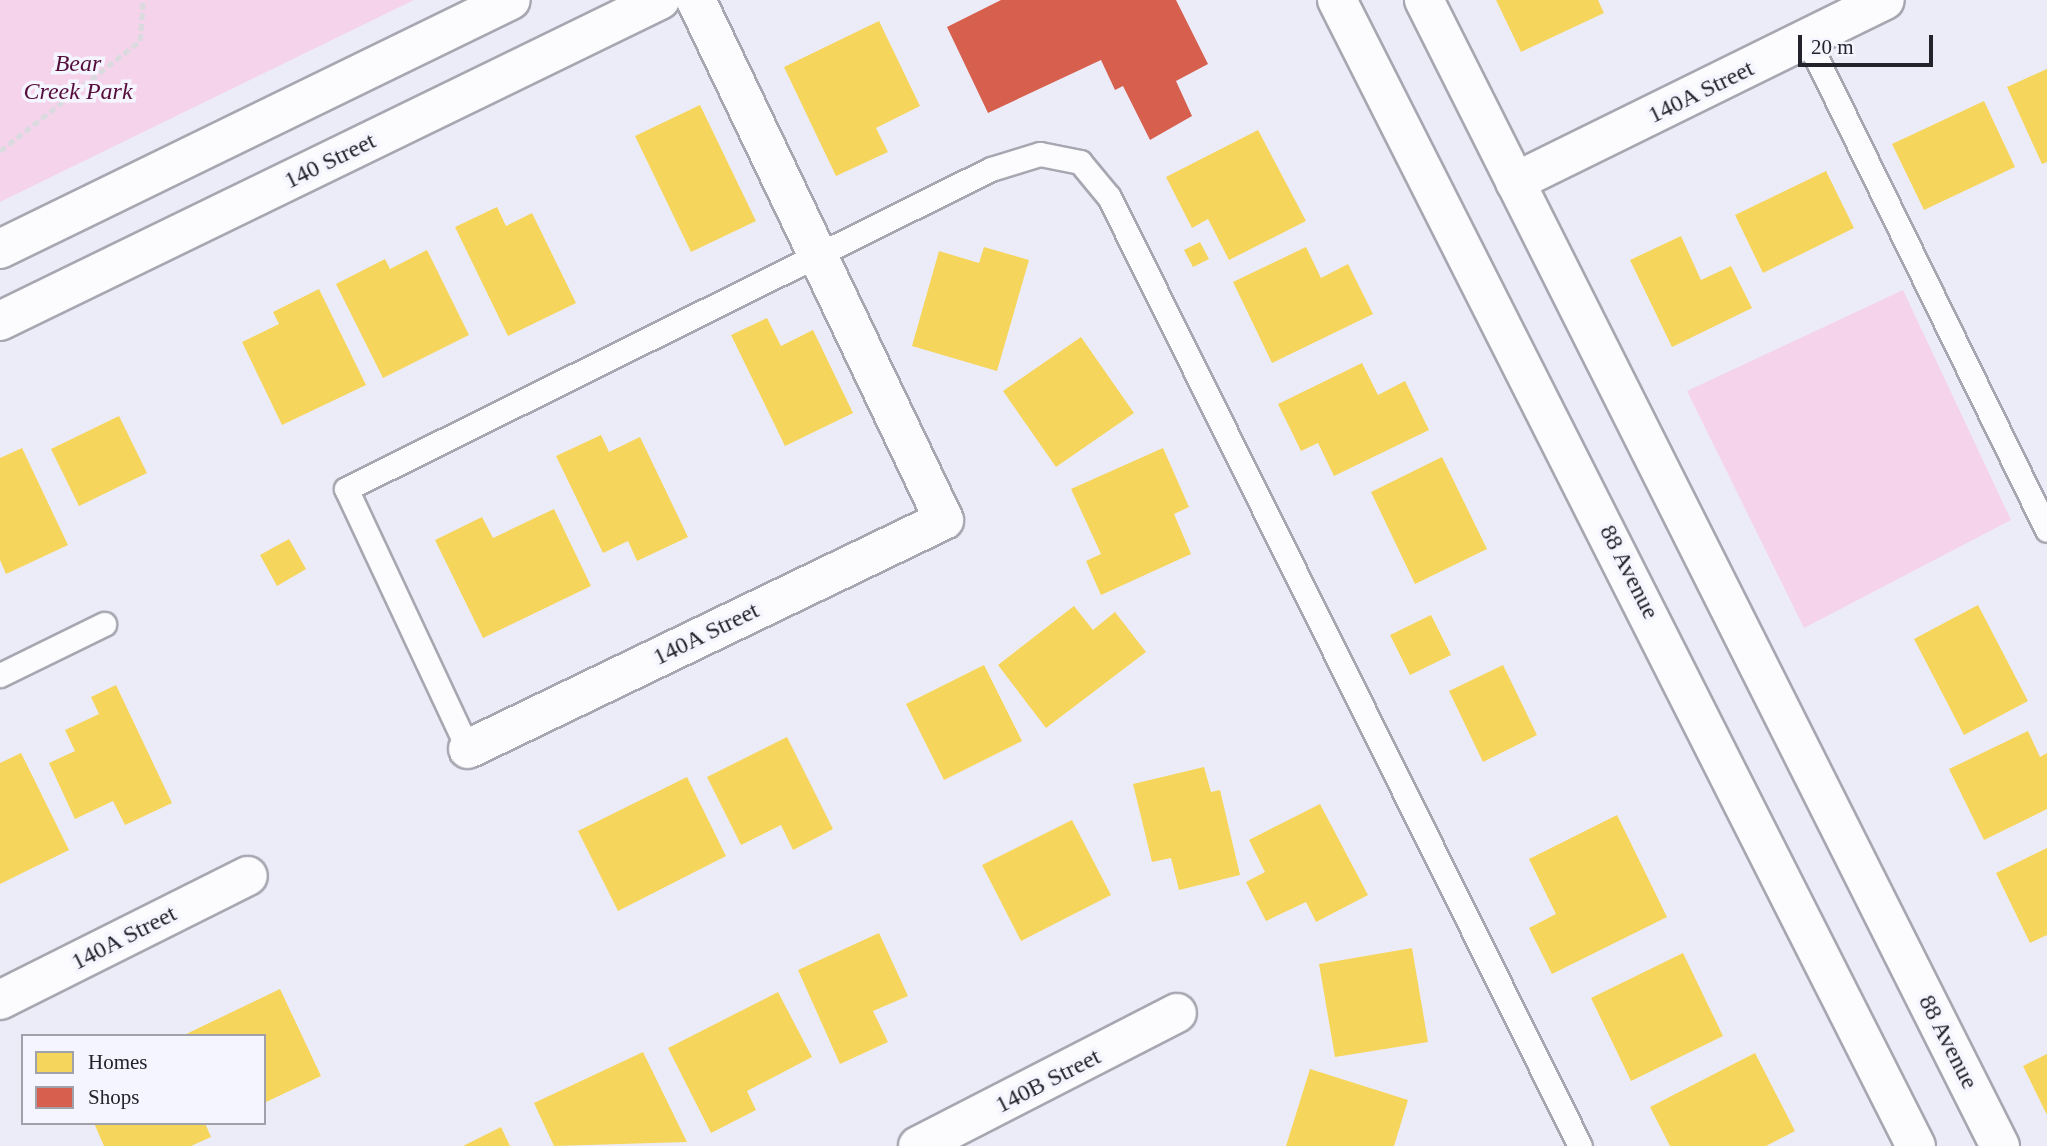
<!DOCTYPE html>
<html>
<head>
<meta charset="utf-8">
<style>
  body { margin:0 }
  #map { position:relative; width:2047px; height:1146px; overflow:hidden; background:#ececf9; font-family:"Times New Roman",serif }
  div>[style] { position:absolute }
  .green>* { inset:0; background:#f5d3eb }
  .homes>* { inset:0; background:#f6d55c }
  .shops>* { inset:0; background:#d6604d }
  .path>* { height:4.5px; margin-top:-2.25px; transform-origin:0; background:repeating-linear-gradient(90deg,#dadadf 0 7px,transparent 0 10.5px) }
  .roads { filter:drop-shadow(2px 0 #a7a7b1) drop-shadow(-2px 0 #a7a7b1) drop-shadow(0 2px #a7a7b1) drop-shadow(0 -2px #a7a7b1) }
  .lane>* { height:23px; margin:-11.5px; padding:0 11.5px; transform-origin:11.5px; border-radius:11.5px; background:#fcfcfe }
  .street>* { height:38px; margin:-19px; padding:0 19px; transform-origin:19px; border-radius:19px; background:#fcfcfe }
  .secondary>* { height:38px; margin:-19px; padding:0 19px; transform-origin:19px; border-radius:19px; background:#fcfcfe }
  span { translate:-50% -50%; white-space:nowrap; text-align:center; line-height:1.15; -webkit-text-stroke:7px #f5f5ff; paint-order:stroke }
  .park-label { font-size:24px; color:#550e3b; font-style:italic }
  .street-label { font-size:24px; color:#23232c }
  .legend { position:absolute; left:21px; top:1034px; width:245px; height:91px; box-sizing:border-box; background:#f5f5ff; border:2px solid #a1a1ab; margin:0; padding:9px 12px; list-style:none; font-size:21px; color:#23232c }
  .legend li { display:flex; align-items:center; gap:14px; height:35px }
  .legend b { width:35px; border:2px solid #a1a1ab }
  .scale { position:absolute; left:1798px; top:35px; width:135px; height:32px; box-sizing:border-box; border:4px solid #23232c; border-top:0; padding-left:9px; font-size:21px; line-height:24px; white-space:nowrap; color:#23232c; -webkit-text-stroke:5px #f5f5ff; paint-order:stroke }
</style>
</head>
<body>
<div id="map">
  <div class="green">
    <i style="clip-path:polygon(0 0,414px 0,0 202px)"></i>
    <i style="clip-path:polygon(1903px 290px,2011px 520px,1804px 628px,1687px 391px)"></i>
  </div>
  <div class="homes">
    <i style="clip-path:polygon(1496px 0,1598px 0,1604px 13px,1521px 52px)"></i>
    <i style="clip-path:polygon(879px 21px,920px 106px,876px 128px,888px 152px,836px 176px,784px 67px)"></i>
    <i style="clip-path:polygon(2047px 69px,2047px 162px,2042px 164px,2007px 87px)"></i>
    <i style="clip-path:polygon(1984px 101px,2015px 167px,1924px 210px,1892px 144px)"></i>
    <i style="clip-path:polygon(700px 105px,756px 221px,691px 252px,635px 136px)"></i>
    <i style="clip-path:polygon(1258px 130px,1306px 221px,1229px 260px,1208px 219px,1192px 228px,1166px 177px)"></i>
    <i style="clip-path:polygon(1826px 171px,1854px 228px,1763px 273px,1735px 215px)"></i>
    <i style="clip-path:polygon(497px 207px,506px 226px,532px 213px,576px 303px,508px 336px,455px 227px)"></i>
    <i style="clip-path:polygon(1681px 236px,1701px 280px,1731px 266px,1752px 308px,1672px 347px,1630px 260px)"></i>
    <i style="clip-path:polygon(1200px 242px,1209px 259px,1193px 267px,1184px 250px)"></i>
    <i style="clip-path:polygon(984px 247px,1029px 260px,997px 371px,912px 346px,939px 251px,979px 263px)"></i>
    <i style="clip-path:polygon(1306px 247px,1321px 278px,1348px 264px,1373px 314px,1272px 363px,1233px 282px)"></i>
    <i style="clip-path:polygon(427px 250px,469px 335px,383px 378px,336px 284px,385px 259px,390px 269px)"></i>
    <i style="clip-path:polygon(319px 289px,366px 385px,282px 425px,242px 342px,279px 324px,273px 312px)"></i>
    <i style="clip-path:polygon(767px 318px,781px 346px,813px 330px,853px 413px,785px 446px,731px 335px)"></i>
    <i style="clip-path:polygon(1081px 337px,1134px 413px,1056px 467px,1003px 391px)"></i>
    <i style="clip-path:polygon(1362px 363px,1378px 395px,1405px 381px,1429px 430px,1334px 476px,1318px 443px,1301px 451px,1278px 404px)"></i>
    <i style="clip-path:polygon(119px 416px,147px 473px,79px 506px,51px 449px)"></i>
    <i style="clip-path:polygon(601px 435px,609px 452px,640px 437px,688px 537px,637px 561px,628px 541px,603px 553px,556px 456px)"></i>
    <i style="clip-path:polygon(22px 448px,68px 545px,6px 574px,0 560px,0 458px)"></i>
    <i style="clip-path:polygon(1163px 448px,1189px 507px,1174px 514px,1191px 554px,1101px 595px,1086px 561px,1101px 554px,1071px 489px)"></i>
    <i style="clip-path:polygon(1442px 457px,1487px 549px,1415px 584px,1371px 492px)"></i>
    <i style="clip-path:polygon(554px 509px,591px 586px,483px 638px,435px 540px,482px 517px,493px 538px)"></i>
    <i style="clip-path:polygon(289px 539px,306px 569px,277px 586px,260px 555px)"></i>
    <i style="clip-path:polygon(1978px 605px,2028px 701px,1964px 735px,1914px 639px)"></i>
    <i style="clip-path:polygon(1074px 606px,1093px 630px,1115px 612px,1146px 652px,1046px 728px,998px 665px)"></i>
    <i style="clip-path:polygon(1431px 615px,1451px 655px,1410px 675px,1390px 635px)"></i>
    <i style="clip-path:polygon(984px 665px,1022px 741px,944px 780px,906px 704px)"></i>
    <i style="clip-path:polygon(1503px 665px,1537px 735px,1483px 762px,1449px 691px)"></i>
    <i style="clip-path:polygon(116px 685px,172px 803px,125px 825px,113px 801px,75px 819px,49px 763px,75px 751px,65px 730px,99px 714px,91px 697px)"></i>
    <i style="clip-path:polygon(2028px 731px,2040px 757px,2047px 753px,2047px 809px,1984px 840px,1949px 769px)"></i>
    <i style="clip-path:polygon(787px 737px,833px 829px,793px 850px,781px 825px,741px 845px,707px 777px)"></i>
    <i style="clip-path:polygon(21px 753px,69px 850px,0 884px,0 763px)"></i>
    <i style="clip-path:polygon(1204px 767px,1211px 792px,1220px 790px,1240px 875px,1179px 890px,1171px 858px,1152px 862px,1133px 784px)"></i>
    <i style="clip-path:polygon(687px 777px,726px 856px,618px 911px,578px 831px)"></i>
    <i style="clip-path:polygon(1320px 804px,1368px 895px,1316px 922px,1306px 902px,1266px 921px,1246px 882px,1265px 872px,1249px 840px)"></i>
    <i style="clip-path:polygon(1617px 815px,1667px 917px,1552px 974px,1529px 928px,1556px 914px,1529px 859px)"></i>
    <i style="clip-path:polygon(1072px 820px,1111px 895px,1021px 941px,982px 865px)"></i>
    <i style="clip-path:polygon(2047px 848px,2047px 935px,2030px 943px,1996px 873px)"></i>
    <i style="clip-path:polygon(879px 933px,908px 996px,873px 1011px,888px 1042px,840px 1064px,798px 970px)"></i>
    <i style="clip-path:polygon(1412px 948px,1428px 1042px,1335px 1057px,1319px 964px)"></i>
    <i style="clip-path:polygon(1683px 953px,1723px 1036px,1631px 1081px,1591px 998px)"></i>
    <i style="clip-path:polygon(280px 989px,321px 1076px,264px 1103px,264px 1036px,182px 1036px)"></i>
    <i style="clip-path:polygon(778px 992px,812px 1057px,747px 1091px,756px 1110px,711px 1133px,668px 1048px)"></i>
    <i style="clip-path:polygon(643px 1052px,687px 1142px,554px 1146px,534px 1103px)"></i>
    <i style="clip-path:polygon(1755px 1053px,1795px 1131px,1766px 1146px,1670px 1146px,1650px 1107px)"></i>
    <i style="clip-path:polygon(2047px 1054px,2047px 1115px,2023px 1066px)"></i>
    <i style="clip-path:polygon(1310px 1069px,1408px 1100px,1394px 1146px,1286px 1146px)"></i>
    <i style="clip-path:polygon(94px 1123px,205px 1123px,211px 1137px,191px 1146px,104px 1146px)"></i>
    <i style="clip-path:polygon(501px 1127px,510px 1146px,463px 1146px)"></i>
  </div>
  <div class="shops">
    <i style="clip-path:polygon(1001px 0,1176px 0,1208px 64px,1176px 81px,1192px 116px,1150px 140px,1123px 86px,1115px 90px,1101px 60px,988px 113px,947px 27px)"></i>
  </div>
  <div class="path">
    <i style="left:0;top:151px;width:178px;rotate:-38.2deg"></i>
    <i style="left:140px;top:41px;width:41px;rotate:-85.8deg"></i>
  </div>
  <div class="roads">
    <div class="lane">
      <i style="left:1808px;top:41px;width:544px;rotate:63.95deg"></i>
      <i style="left:0;top:675px;width:116px;rotate:-26.1deg"></i>
      <i style="left:468px;top:749px;width:287px;rotate:-115.1deg"></i>
      <i style="left:346px;top:489px;width:720px;rotate:-26.39deg"></i>
      <i style="left:991px;top:169px;width:51px;rotate:-17deg"></i>
      <i style="left:1040px;top:154px;width:41px;rotate:11.3deg"></i>
      <i style="left:1080px;top:162px;width:45px;rotate:50.4deg"></i>
      <i style="left:1109px;top:197px;width:1059px;rotate:63.6deg"></i>
    </div>
    <div class="street">
      <i style="left:1515px;top:182px;width:412px;rotate:-26.2deg"></i>
      <i style="left:468px;top:749px;width:528px;rotate:-25.69deg"></i>
      <i style="left:944px;top:520px;width:576px;rotate:-115.5deg"></i>
      <i style="left:0;top:1000px;width:277px;rotate:-26.6deg"></i>
      <i style="left:918px;top:1146px;width:291px;rotate:-27.2deg"></i>
    </div>
    <div class="secondary">
      <i style="left:1337px;top:0;width:1284px;rotate:63.2deg"></i>
      <i style="left:1424px;top:0;width:1283px;rotate:63.32deg"></i>
      <i style="left:0;top:249px;width:568px;rotate:-25.98deg"></i>
      <i style="left:0;top:321px;width:734px;rotate:-25.94deg"></i>
    </div>
  </div>
  <div class="park-label">
    <span style="left:78px;top:78px">Bear<br>Creek Park</span>
  </div>
  <div class="street-label">
    <span style="left:1701px;top:92px;rotate:-26deg">140A Street</span>
    <span style="left:330px;top:161px;rotate:-26deg">140 Street</span>
    <span style="left:1629px;top:572px;rotate:63deg">88 Avenue</span>
    <span style="left:706px;top:634px;rotate:-26deg">140A Street</span>
    <span style="left:124px;top:938px;rotate:-27deg">140A Street</span>
    <span style="left:1948px;top:1042px;rotate:63deg">88 Avenue</span>
    <span style="left:1048px;top:1081px;rotate:-27deg">140B Street</span>
  </div>
  <ul class="legend">
  <li><b style="height:19px;background:#f6d55c"></b>Homes</li>
  <li><b style="height:19px;background:#d6604d"></b>Shops</li>
  </ul>
  <div class="scale">20 m</div>
</div>
</body>
</html>
